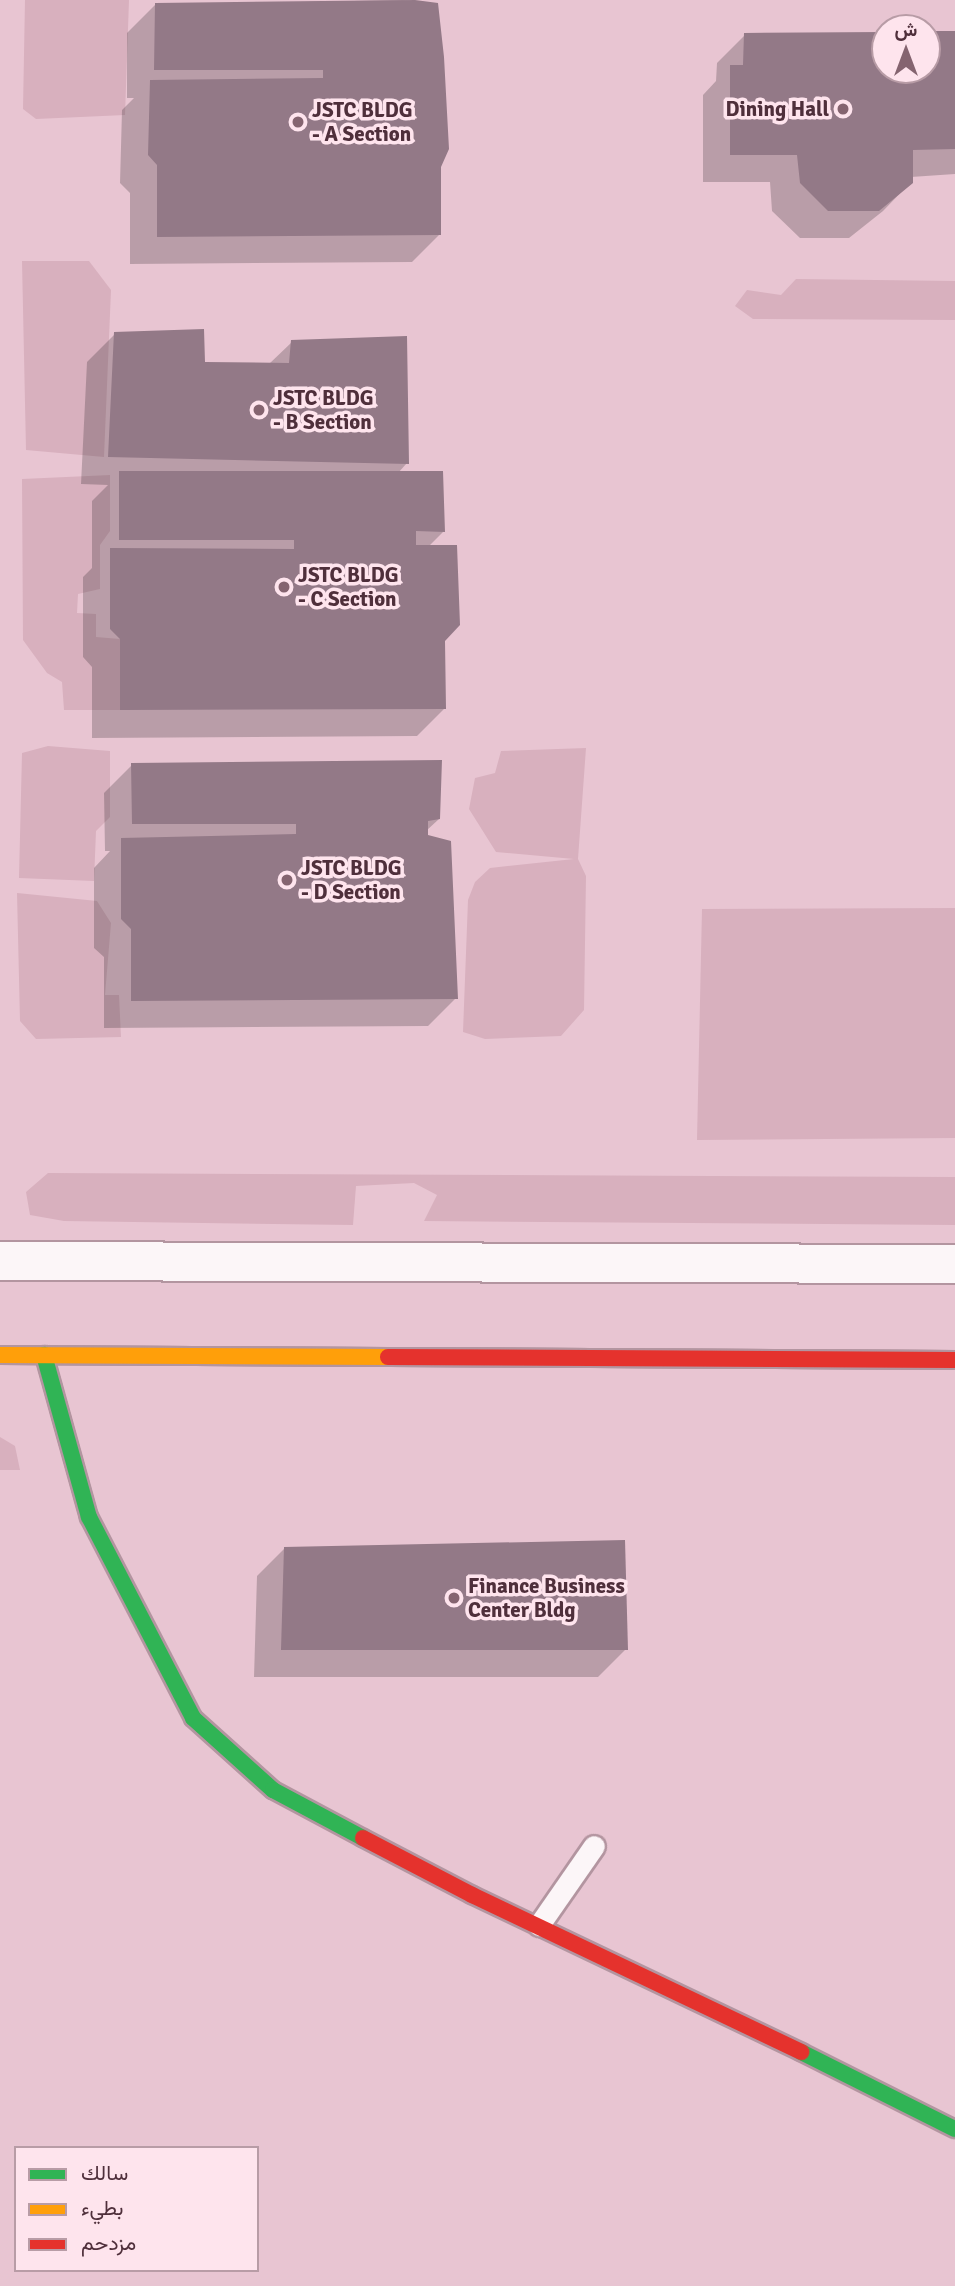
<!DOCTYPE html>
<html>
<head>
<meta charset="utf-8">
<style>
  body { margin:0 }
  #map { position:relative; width:955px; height:2286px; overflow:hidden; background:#e8c5d2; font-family:Signika,Vazirmatn,sans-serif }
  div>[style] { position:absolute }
  .green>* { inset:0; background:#d8b0be }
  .shadow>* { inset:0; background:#0003 }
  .building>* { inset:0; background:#937987 }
  .roads { filter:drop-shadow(2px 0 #b395a0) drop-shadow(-2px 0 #b395a0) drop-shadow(0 2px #b395a0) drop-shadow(0 -2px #b395a0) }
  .lane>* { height:21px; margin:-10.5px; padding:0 10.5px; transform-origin:10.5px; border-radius:10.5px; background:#fcf6f8 }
  .street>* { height:38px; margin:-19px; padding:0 19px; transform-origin:19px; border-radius:19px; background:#fcf6f8 }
  .fast>* { height:16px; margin:-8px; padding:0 8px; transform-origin:8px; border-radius:8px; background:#30b455 }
  .slow>* { height:16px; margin:-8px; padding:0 8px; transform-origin:8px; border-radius:8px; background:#ff9f0a }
  .jam>* { height:16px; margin:-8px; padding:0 8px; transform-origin:8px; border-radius:8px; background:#e5322d }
  .dots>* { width:19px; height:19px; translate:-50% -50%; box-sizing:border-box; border:4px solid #fee4ed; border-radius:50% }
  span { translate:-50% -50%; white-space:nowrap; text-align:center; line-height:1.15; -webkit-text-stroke:7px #fee4ed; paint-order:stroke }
  .poi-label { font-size:21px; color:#4f2f3b; font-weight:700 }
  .right { translate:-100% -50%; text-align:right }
  .left { translate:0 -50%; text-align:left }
  .legend { position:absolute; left:14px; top:2146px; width:245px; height:126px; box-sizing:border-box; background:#fee4ed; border:2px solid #b89ca6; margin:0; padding:9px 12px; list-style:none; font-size:21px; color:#4f2f3b }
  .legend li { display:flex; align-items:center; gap:14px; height:35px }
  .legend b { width:35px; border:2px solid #b89ca6 }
  .north { position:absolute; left:871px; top:14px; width:70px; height:70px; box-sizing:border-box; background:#fee4ed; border:2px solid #b89ca6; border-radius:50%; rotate:0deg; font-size:19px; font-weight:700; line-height:28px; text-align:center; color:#4f2f3b }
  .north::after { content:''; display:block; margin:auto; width:24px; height:32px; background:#856470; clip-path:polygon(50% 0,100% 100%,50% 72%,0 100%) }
</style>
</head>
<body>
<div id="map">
  <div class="green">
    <i style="clip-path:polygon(25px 0,129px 0,125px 115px,36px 119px,23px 109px)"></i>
    <i style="clip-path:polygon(22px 261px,89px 261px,111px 290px,104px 457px,26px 450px)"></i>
    <i style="clip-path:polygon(796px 279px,955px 281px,955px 320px,753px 319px,735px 306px,747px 290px,781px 295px)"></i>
    <i style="clip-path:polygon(110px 475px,110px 531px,100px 545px,100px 589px,78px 594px,77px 613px,96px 614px,96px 637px,120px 639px,120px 710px,64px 710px,62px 682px,47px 673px,23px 640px,22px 479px)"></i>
    <i style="clip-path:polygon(48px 746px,110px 751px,110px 817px,96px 831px,94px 881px,19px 878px,22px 753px)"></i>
    <i style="clip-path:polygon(586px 748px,578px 859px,586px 876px,584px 1010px,561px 1036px,485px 1039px,463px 1032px,468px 900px,475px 882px,490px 868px,574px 859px,496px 852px,469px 809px,475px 778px,495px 773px,501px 751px)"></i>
    <i style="clip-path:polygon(17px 893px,97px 901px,111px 923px,105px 995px,119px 995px,121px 1037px,36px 1039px,20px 1021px)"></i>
    <i style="clip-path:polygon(955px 908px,955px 1138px,697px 1140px,702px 909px)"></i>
    <i style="clip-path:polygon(48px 1173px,955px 1177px,955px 1225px,424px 1221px,437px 1195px,414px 1183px,356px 1186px,353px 1225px,64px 1221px,30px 1215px,26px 1192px)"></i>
    <i style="clip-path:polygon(0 1437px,15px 1446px,20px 1470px,0 1470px)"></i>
  </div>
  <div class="shadow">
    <i style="clip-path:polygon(403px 0,437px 5px,440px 234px,412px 262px,130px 264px,130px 193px,120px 183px,122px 110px,134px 98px,127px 98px,127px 33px,155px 5px)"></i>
    <i style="clip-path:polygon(955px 32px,955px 174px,911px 177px,911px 182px,883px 211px,849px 238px,800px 238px,772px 211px,770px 182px,703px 182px,703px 95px,716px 81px,717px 63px,745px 35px,885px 70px,927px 70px,927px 33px)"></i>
    <i style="clip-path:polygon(115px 334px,204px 363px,269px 364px,292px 342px,407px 463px,398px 473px,443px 532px,428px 547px,443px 641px,445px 708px,417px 736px,92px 738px,92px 667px,83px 657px,83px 577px,92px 568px,92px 501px,108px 485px,81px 484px,87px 362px)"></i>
    <i style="clip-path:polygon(132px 765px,439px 819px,426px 831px,456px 998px,428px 1026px,104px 1028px,104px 957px,94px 948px,94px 868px,110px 851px,105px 851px,104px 793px)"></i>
    <i style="clip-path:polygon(285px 1548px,626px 1649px,598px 1677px,254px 1677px,257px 1576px)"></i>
  </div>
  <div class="building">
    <i style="clip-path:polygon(415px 0,438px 3px,444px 57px,449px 149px,441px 167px,441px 235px,157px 237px,157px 165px,148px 155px,150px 80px,323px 78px,323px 70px,154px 70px,155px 3px)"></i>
    <i style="clip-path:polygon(927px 31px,955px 31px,955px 149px,913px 150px,913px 183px,879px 211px,828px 211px,800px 183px,797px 155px,730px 155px,730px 65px,743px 65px,744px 33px,885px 32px,885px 70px,927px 70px)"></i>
    <i style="clip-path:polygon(204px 329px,205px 362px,289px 363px,291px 340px,407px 336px,409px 464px,108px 457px,114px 332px)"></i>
    <i style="clip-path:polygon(119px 471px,443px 471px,445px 532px,416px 531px,416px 545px,457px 545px,460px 625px,445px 641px,446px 709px,120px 710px,120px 639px,110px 629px,110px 548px,294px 549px,294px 540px,119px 540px)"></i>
    <i style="clip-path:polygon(442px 760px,440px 819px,428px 821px,428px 835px,451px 841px,458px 999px,131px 1001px,131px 929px,121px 919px,121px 838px,296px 834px,296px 824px,132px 824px,131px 763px)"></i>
    <i style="clip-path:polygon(625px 1540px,628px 1650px,281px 1650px,284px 1547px)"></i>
  </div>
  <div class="roads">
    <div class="lane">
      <i style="left:539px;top:1925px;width:96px;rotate:-55.2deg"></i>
    </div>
    <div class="street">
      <i style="left:0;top:1261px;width:955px;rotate:0.18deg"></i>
    </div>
    <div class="fast">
      <i style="left:44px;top:1355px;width:168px;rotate:74.5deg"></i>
      <i style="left:89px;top:1517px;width:226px;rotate:62.6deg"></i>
      <i style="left:193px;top:1718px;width:108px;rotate:42deg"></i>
      <i style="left:273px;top:1790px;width:102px;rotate:28.1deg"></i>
      <i style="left:801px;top:2052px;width:172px;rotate:26.6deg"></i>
    </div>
    <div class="slow">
      <i style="left:0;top:1355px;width:388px;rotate:0.3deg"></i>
    </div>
    <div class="jam">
      <i style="left:388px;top:1357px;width:567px;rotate:0.3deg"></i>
      <i style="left:363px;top:1838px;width:123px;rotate:27.6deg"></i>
      <i style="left:472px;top:1895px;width:365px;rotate:25.5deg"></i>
    </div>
  </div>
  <div class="dots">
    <i style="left:843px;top:109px;background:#856470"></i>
    <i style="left:298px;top:122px;background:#856470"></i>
    <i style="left:259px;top:410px;background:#856470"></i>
    <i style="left:284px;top:587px;background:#856470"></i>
    <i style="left:287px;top:880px;background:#856470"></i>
    <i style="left:454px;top:1598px;background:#856470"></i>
  </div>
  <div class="poi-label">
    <span class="right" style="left:829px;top:109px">Dining Hall</span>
    <span class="left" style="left:312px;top:122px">JSTC BLDG<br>- A Section</span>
    <span class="left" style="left:273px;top:410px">JSTC BLDG<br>- B Section</span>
    <span class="left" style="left:298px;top:587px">JSTC BLDG<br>- C Section</span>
    <span class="left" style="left:301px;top:880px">JSTC BLDG<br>- D Section</span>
    <span class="left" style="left:468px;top:1598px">Finance Business<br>Center Bldg</span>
  </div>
  <ul class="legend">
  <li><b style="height:9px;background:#30b455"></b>سالك</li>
  <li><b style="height:9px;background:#ff9f0a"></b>بطيء</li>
  <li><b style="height:9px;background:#e5322d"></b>مزدحم</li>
  </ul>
  <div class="north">ش</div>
</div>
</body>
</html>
